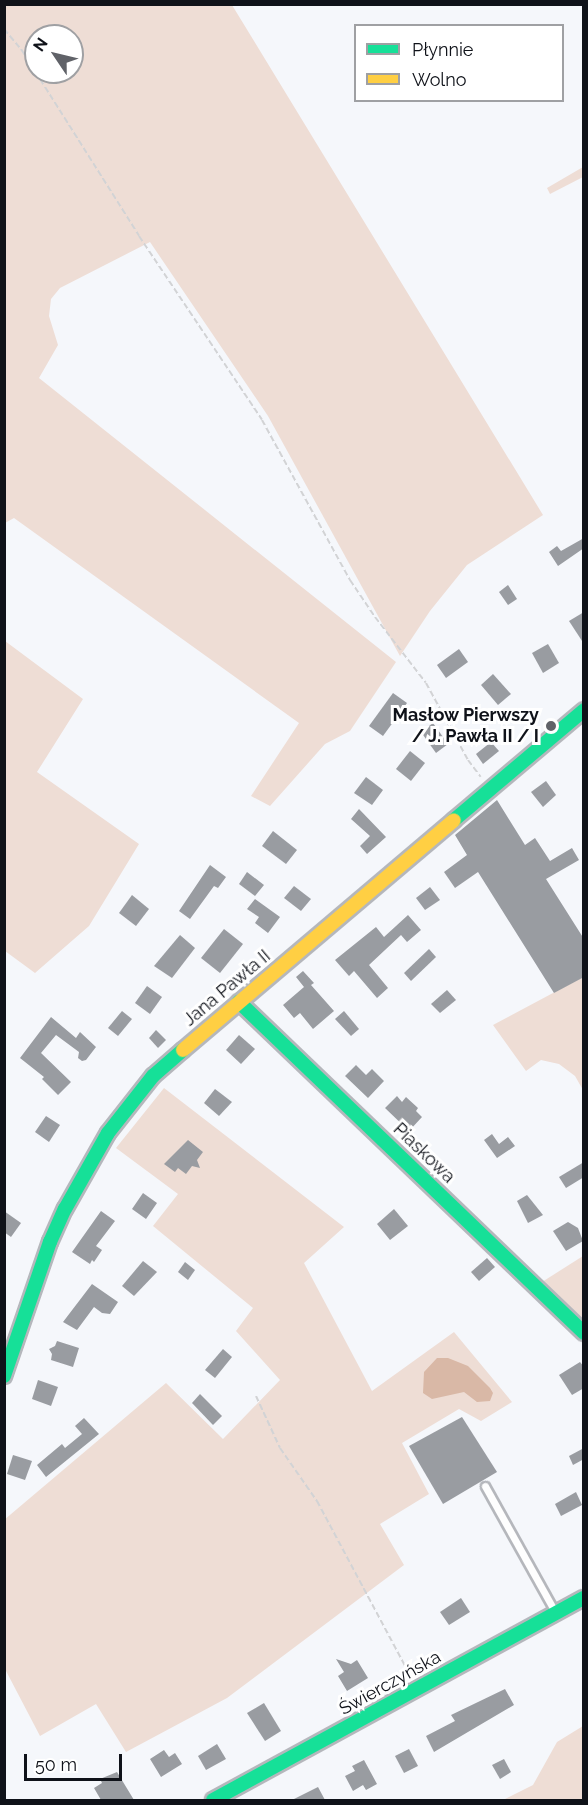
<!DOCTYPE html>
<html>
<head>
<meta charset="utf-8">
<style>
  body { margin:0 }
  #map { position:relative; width:588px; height:1805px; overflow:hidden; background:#f5f7fb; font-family:Raleway,sans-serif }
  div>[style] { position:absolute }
  .green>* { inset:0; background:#eeddd5 }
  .water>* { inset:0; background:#d9b8a6 }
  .building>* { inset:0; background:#999ca1 }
  .path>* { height:2px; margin-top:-1px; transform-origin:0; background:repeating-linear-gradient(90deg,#d2d3d5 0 6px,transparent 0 9px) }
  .roads { filter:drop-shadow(2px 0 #b5b7bc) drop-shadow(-2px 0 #b5b7bc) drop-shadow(0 2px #b5b7bc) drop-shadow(0 -2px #b5b7bc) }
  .lane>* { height:7px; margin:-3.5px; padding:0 3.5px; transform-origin:3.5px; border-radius:3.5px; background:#fefefe }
  .fast>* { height:14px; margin:-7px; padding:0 7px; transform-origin:7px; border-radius:7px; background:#16e098 }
  .slow>* { height:14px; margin:-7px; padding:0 7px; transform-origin:7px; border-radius:7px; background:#ffcf43 }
  .dots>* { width:16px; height:16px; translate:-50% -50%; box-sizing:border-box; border:3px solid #fff; border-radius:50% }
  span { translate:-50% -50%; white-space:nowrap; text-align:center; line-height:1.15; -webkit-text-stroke:6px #fff; paint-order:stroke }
  .poi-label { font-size:18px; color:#0f1219; font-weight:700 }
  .right { translate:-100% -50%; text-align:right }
  .street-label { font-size:18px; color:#0f1219 }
  .frame { position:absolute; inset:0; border:6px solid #0f1219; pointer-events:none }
  .legend { position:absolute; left:354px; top:24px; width:210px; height:78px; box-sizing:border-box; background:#fff; border:2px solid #9fa0a3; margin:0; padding:8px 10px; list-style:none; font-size:18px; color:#0f1219 }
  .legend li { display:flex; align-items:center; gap:12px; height:30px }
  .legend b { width:30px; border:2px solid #9fa0a3 }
  .north { position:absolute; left:24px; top:24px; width:60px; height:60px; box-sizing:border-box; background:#fff; border:2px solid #9fa0a3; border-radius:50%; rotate:305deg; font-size:16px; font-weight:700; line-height:24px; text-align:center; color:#0f1219 }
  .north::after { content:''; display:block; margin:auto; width:21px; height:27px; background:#606268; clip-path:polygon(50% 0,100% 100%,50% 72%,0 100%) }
  .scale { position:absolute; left:24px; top:1754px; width:98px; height:27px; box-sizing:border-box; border:3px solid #0f1219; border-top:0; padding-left:8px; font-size:18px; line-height:21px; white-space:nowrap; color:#0f1219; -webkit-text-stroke:4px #fff; paint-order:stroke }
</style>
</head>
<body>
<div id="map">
  <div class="green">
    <i style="clip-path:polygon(evenodd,4px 5px,232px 5px,543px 515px,467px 565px,430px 611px,400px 656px,268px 416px,150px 242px,60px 288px,51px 299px,49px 316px,58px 345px,39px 378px,396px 662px,350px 731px,325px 744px,270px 806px,251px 796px,299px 723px,14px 518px,5px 523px,4px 5px,36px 36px,72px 36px,72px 72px,36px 72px,36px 36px)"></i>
    <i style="clip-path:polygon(583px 167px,583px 177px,550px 194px,547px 188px)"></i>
    <i style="clip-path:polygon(5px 641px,83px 699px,37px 772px,139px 844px,89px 926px,35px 973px,5px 951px)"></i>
    <i style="clip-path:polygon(583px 977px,583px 1090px,575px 1076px,559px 1064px,541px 1060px,526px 1071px,493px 1025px)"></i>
    <i style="clip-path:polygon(164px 1088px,344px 1227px,304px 1263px,372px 1391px,454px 1332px,512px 1402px,481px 1421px,459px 1409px,402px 1443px,429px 1494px,380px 1524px,404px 1565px,227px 1698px,126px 1752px,96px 1704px,40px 1736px,5px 1669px,4px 1520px,166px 1383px,223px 1439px,280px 1380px,236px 1331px,253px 1308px,153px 1226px,178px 1194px,116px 1148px)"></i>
    <i style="clip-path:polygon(583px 1256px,583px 1322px,542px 1282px)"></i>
    <i style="clip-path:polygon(583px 1726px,583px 1800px,503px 1800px,533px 1785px,557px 1742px)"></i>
  </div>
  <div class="water">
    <i style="clip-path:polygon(437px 1358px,448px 1358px,468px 1366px,490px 1388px,493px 1393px,490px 1401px,477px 1402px,464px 1392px,432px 1399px,423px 1393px,424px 1372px)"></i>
  </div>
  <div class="building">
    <i style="clip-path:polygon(584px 538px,584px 548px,558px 566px,549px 552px,557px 546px,561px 551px)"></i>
    <i style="clip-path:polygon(508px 585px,517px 599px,508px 605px,499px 592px)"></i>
    <i style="clip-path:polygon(584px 612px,584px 644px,569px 621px)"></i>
    <i style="clip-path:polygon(548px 644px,559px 663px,543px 673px,532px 653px)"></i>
    <i style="clip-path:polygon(459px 649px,468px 662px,446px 678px,437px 665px)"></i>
    <i style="clip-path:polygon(493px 674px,511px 694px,498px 705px,481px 685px)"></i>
    <i style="clip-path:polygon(393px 693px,407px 703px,383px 736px,369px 726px)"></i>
    <i style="clip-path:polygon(433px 723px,448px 744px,436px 753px,421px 732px)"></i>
    <i style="clip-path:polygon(491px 742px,499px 751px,483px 764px,476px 754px)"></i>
    <i style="clip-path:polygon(410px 751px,425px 763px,411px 781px,396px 769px)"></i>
    <i style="clip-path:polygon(366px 777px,383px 790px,372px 805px,354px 793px)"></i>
    <i style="clip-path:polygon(546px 781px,556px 795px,543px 807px,531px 792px)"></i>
    <i style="clip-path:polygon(497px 800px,525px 845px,535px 838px,550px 861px,572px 848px,579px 860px,546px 879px,584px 939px,584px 977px,554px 993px,478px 872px,455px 888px,444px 872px,467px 855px,455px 835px)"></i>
    <i style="clip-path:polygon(359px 809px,386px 837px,367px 854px,360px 846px,370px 836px,351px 819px)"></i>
    <i style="clip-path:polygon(273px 831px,297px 850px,286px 864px,262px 846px)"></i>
    <i style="clip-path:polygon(210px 865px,226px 877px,218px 888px,214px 886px,190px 919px,179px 911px)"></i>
    <i style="clip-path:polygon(247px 872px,264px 885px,255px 896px,239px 884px)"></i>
    <i style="clip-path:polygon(294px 886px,311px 899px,301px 911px,284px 898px)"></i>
    <i style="clip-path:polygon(430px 887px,440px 900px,425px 910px,416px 898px)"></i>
    <i style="clip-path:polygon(132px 895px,149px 909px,136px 926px,119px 913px)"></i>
    <i style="clip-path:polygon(255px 899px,280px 917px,268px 933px,255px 923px,259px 917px,247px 909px)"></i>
    <i style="clip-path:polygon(408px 915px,421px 930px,407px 942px,401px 935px,369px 965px,388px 988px,377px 998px,354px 971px,349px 976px,335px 960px,376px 927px,384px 937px)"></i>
    <i style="clip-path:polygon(224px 929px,243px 944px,220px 973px,201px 958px)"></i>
    <i style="clip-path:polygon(180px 935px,195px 948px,172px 978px,154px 966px)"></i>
    <i style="clip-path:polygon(429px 949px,436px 957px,411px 981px,404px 973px)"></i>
    <i style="clip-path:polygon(303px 971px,314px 983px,311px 985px,334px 1011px,313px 1029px,300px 1013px,294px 1018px,283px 1005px,304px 987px,296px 977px)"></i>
    <i style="clip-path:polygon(147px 986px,162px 997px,150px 1014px,135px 1003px)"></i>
    <i style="clip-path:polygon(447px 990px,456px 1000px,440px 1013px,431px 1004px)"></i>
    <i style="clip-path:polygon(122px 1011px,132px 1019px,118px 1036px,108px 1028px)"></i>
    <i style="clip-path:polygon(344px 1011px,359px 1029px,351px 1036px,335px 1019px)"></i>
    <i style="clip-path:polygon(51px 1017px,76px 1038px,80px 1032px,96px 1047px,86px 1060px,82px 1061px,78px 1058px,79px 1052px,56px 1035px,41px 1053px,71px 1082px,58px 1095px,42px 1079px,44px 1077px,20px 1058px)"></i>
    <i style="clip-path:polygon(156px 1030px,166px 1040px,158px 1048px,149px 1038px)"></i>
    <i style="clip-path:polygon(239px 1035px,255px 1049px,241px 1064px,226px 1050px)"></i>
    <i style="clip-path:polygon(356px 1065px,366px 1075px,372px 1069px,384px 1081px,368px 1098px,345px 1076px)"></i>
    <i style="clip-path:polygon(215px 1089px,232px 1102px,219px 1116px,204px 1103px)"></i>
    <i style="clip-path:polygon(397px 1096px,402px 1102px,406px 1097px,418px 1108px,416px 1111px,422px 1117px,409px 1131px,385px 1108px)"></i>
    <i style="clip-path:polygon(46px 1116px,60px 1125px,49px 1142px,35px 1132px)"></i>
    <i style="clip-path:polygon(492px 1134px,499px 1144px,508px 1137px,515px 1146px,497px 1158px,484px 1140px)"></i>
    <i style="clip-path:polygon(188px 1140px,203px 1152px,197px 1160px,200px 1168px,192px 1166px,186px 1174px,178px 1168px,175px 1172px,164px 1164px)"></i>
    <i style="clip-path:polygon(584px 1162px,584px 1177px,566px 1188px,559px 1177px)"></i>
    <i style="clip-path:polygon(143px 1193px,157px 1203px,146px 1219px,132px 1209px)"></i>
    <i style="clip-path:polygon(527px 1195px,543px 1215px,528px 1223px,517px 1201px)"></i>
    <i style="clip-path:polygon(394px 1209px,408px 1226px,390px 1240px,377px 1224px)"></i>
    <i style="clip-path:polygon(4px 1211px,21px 1223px,11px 1237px,4px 1232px)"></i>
    <i style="clip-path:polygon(101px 1211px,115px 1221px,96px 1246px,102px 1250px,94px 1262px,92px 1260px,90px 1264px,72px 1252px)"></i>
    <i style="clip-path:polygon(568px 1222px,578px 1228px,583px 1241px,566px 1251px,553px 1231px)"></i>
    <i style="clip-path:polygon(487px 1258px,495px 1267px,479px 1281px,471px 1272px)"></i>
    <i style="clip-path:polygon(143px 1261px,157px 1272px,134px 1296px,122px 1286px)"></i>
    <i style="clip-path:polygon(185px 1262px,195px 1270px,188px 1280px,178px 1272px)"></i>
    <i style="clip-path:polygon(92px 1284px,118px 1302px,110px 1314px,102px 1313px,94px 1307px,77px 1330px,63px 1322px)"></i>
    <i style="clip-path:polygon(57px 1341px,79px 1348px,73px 1367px,51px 1360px,52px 1354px,49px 1349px,55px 1346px)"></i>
    <i style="clip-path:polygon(223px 1349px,232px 1357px,215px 1378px,205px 1370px)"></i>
    <i style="clip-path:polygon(580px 1362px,584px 1367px,584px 1388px,572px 1395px,559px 1375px)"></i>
    <i style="clip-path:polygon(38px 1380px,58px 1387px,51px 1406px,32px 1399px)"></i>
    <i style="clip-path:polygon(200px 1394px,222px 1416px,213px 1425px,192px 1403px)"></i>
    <i style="clip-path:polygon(462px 1417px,497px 1472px,443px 1504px,409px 1446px)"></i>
    <i style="clip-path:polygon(84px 1418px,99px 1434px,46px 1477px,37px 1465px,62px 1444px,65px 1448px,82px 1434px,75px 1426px)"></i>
    <i style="clip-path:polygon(584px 1448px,584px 1459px,573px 1465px,569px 1456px)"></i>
    <i style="clip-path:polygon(13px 1455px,32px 1461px,25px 1480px,7px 1474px)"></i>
    <i style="clip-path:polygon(576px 1492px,582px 1505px,561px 1516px,555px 1504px)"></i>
    <i style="clip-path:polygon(461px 1598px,470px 1612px,449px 1625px,440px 1612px)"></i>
    <i style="clip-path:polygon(336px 1659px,351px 1664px,357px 1660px,368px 1678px,347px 1691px,338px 1676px,344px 1672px)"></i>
    <i style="clip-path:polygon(505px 1689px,514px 1705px,434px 1752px,426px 1736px,455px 1721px,451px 1715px)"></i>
    <i style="clip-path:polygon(264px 1703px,281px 1731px,265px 1741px,247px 1713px)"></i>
    <i style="clip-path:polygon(217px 1744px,226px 1759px,206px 1770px,198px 1756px)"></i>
    <i style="clip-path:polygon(409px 1749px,418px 1766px,404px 1773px,395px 1756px)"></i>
    <i style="clip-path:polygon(164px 1750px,169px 1757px,175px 1753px,182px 1764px,161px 1777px,150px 1759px)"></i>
    <i style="clip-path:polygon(504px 1759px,511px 1772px,500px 1779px,492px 1765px)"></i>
    <i style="clip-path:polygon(364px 1760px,377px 1784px,366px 1790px,363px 1785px,353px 1791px,345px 1776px,355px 1771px,352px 1766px)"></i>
    <i style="clip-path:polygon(117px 1772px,134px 1800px,101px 1800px,94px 1788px,102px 1783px,100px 1779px)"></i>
    <i style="clip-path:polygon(318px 1787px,325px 1800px,292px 1800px)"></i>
  </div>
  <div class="path">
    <i style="left:4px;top:29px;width:26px;rotate:50deg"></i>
    <i style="left:21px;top:49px;width:221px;rotate:57.7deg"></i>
    <i style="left:139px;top:236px;width:221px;rotate:56.2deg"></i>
    <i style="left:262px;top:420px;width:183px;rotate:61.2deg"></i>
    <i style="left:350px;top:580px;width:45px;rotate:56deg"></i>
    <i style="left:375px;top:617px;width:83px;rotate:52.3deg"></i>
    <i style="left:426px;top:683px;width:88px;rotate:61.4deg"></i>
    <i style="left:468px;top:760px;width:21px;rotate:53deg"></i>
    <i style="left:256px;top:1396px;width:57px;rotate:65.2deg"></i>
    <i style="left:280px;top:1448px;width:65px;rotate:55.1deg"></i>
    <i style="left:317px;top:1501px;width:197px;rotate:61.9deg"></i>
  </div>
  <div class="roads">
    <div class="lane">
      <i style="left:485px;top:1486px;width:144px;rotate:60.9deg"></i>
    </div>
    <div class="fast">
      <i style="left:454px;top:820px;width:170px;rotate:-40.2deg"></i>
      <i style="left:239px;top:1002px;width:478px;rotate:43.8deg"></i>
      <i style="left:4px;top:1376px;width:142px;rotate:-71.1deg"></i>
      <i style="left:50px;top:1242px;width:36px;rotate:-66deg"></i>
      <i style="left:65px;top:1209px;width:87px;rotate:-60.5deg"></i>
      <i style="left:108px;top:1133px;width:73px;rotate:-51.7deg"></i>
      <i style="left:153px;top:1076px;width:40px;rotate:-41deg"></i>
      <i style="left:213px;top:1800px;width:422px;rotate:-28.6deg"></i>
    </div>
    <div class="slow">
      <i style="left:183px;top:1050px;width:355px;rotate:-40.3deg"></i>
    </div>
  </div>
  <div class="dots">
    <i style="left:551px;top:726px;background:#606268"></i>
  </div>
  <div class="poi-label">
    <span class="right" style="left:539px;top:726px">Masłow Pierwszy<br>/ J. Pawła II / I</span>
  </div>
  <div class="street-label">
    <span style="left:227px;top:988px;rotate:-40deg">Jana Pawła II</span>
    <span style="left:424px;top:1153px;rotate:44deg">Piaskowa</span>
    <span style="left:390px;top:1683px;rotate:-29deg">Świerczyńska</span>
  </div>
  <div class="frame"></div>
  <ul class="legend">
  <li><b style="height:8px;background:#16e098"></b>Płynnie</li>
  <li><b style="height:8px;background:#ffcf43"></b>Wolno</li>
  </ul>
  <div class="north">N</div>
  <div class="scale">50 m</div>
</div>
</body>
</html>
